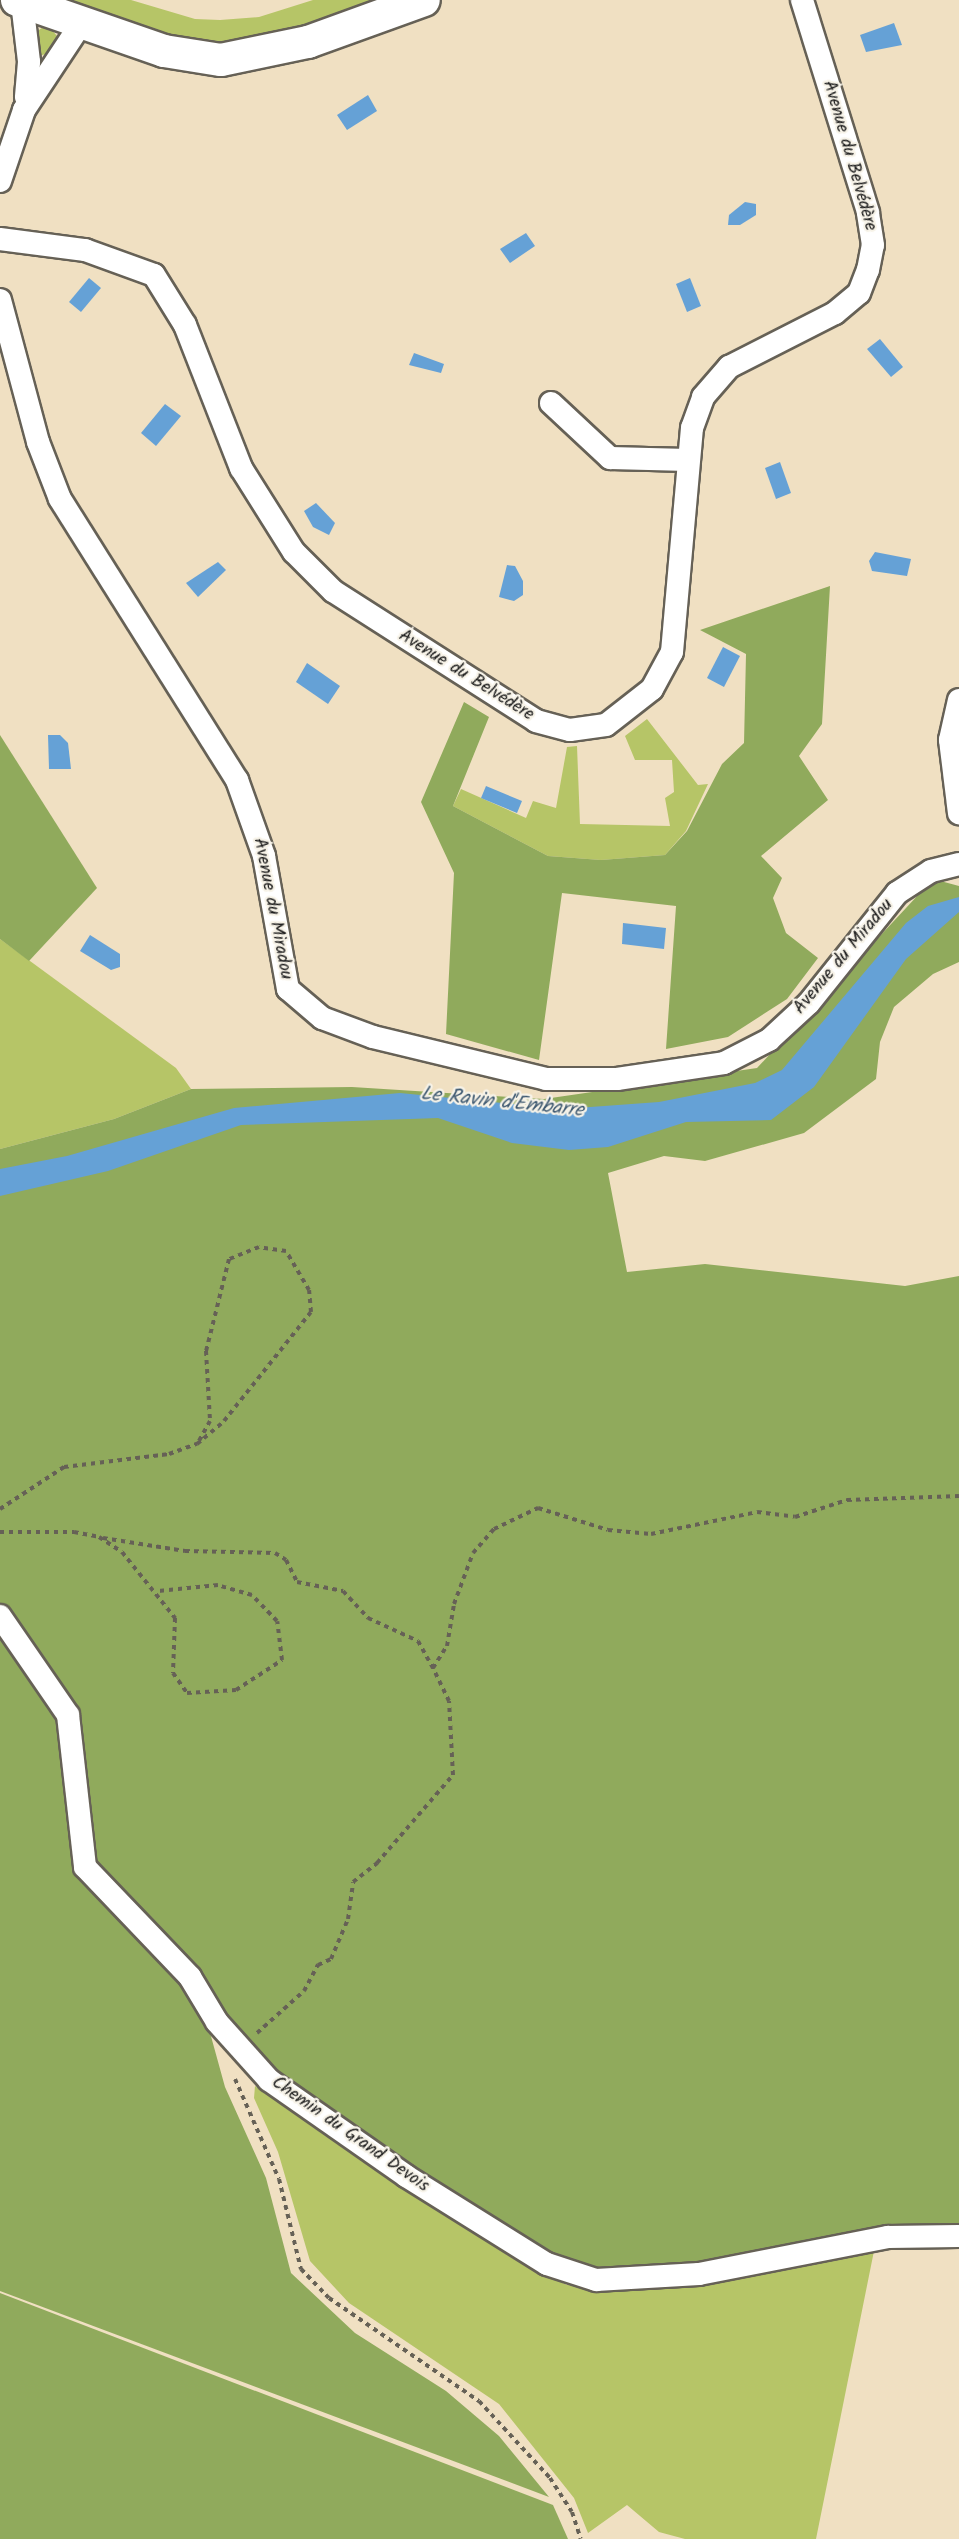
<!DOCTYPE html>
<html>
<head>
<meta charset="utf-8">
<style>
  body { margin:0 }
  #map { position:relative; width:959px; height:2539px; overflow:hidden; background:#f0e0c2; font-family:Kalam,sans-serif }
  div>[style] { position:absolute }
  .green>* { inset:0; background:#b6c567 }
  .forest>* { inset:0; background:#90aa5c }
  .water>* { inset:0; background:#65a1d6 }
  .path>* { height:4px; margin-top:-2px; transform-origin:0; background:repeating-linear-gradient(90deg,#666156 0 4.5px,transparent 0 9px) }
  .roads { filter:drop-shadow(2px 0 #666156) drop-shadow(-2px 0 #666156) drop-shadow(0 2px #666156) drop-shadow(0 -2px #666156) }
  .street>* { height:22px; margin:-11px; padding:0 11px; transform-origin:11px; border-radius:11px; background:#fff }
  .secondary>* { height:32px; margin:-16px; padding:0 16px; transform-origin:16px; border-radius:16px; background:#fff }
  span { translate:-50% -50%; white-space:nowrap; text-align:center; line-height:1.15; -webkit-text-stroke:4.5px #f7f3e8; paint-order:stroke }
  .street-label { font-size:18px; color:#1c1c1c }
  .water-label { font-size:20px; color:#3d5870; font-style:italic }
</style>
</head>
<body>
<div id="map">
  <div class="green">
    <i style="clip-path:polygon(69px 0,131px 0,195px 19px,220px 20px,259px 17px,313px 0,403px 0,287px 41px,185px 47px,63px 6px)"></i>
    <i style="clip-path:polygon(47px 24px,57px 36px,49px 53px,39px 56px,35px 33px)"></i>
    <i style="clip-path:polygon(647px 719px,698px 785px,708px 784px,686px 831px,665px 855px,601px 860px,548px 856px,453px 806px,461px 789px,526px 818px,533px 801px,556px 808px,567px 747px,577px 746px,580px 824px,670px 826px,665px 798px,674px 792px,672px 760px,635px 760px,625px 736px)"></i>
    <i style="clip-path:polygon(0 939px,176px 1068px,191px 1089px,114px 1119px,0 1149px)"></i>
    <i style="clip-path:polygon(255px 2086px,512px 2258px,567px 2285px,640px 2290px,875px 2246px,816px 2539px,685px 2539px,659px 2532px,627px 2505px,588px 2533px,574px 2498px,499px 2404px,349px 2303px,310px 2261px,278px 2152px,254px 2098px)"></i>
  </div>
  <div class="forest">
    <i style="clip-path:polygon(830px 586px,822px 724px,799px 756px,828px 800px,761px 856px,782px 878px,773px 898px,786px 933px,818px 958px,787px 999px,728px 1037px,666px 1049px,676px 906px,562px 893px,539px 1060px,446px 1034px,454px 873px,421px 802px,464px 702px,489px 717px,453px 806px,548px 856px,601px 860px,665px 855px,687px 831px,722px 764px,744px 743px,746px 654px,700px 630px)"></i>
    <i style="clip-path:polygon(0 735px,97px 888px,29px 961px,0 939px)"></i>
    <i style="clip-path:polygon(933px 879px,959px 886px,959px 962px,933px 974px,894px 1007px,880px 1042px,876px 1079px,804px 1133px,705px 1161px,664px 1156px,608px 1173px,627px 1272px,705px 1264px,905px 1286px,959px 1276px,959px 2231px,620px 2277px,527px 2248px,209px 2029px,225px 2087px,266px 2178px,291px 2273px,355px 2333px,446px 2391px,499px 2436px,549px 2497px,0 2291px,0 1149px,114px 1119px,191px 1089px,352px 1087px,544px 1099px,757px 1068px)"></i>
    <i style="clip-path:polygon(0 2293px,553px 2505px,568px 2539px,0 2539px)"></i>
  </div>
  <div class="water">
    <i style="clip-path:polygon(894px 23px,902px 45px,866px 52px,860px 35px)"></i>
    <i style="clip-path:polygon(368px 95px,377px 111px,347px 130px,337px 115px)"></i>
    <i style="clip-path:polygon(745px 202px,756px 204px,756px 215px,740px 225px,728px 225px,729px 215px)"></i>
    <i style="clip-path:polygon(526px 233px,535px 246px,510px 263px,500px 249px)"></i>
    <i style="clip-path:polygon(89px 278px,101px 288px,81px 312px,69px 302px)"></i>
    <i style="clip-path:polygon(690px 278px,701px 306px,687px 312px,676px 284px)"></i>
    <i style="clip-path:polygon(880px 339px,903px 367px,891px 377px,867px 349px)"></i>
    <i style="clip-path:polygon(414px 353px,444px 364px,441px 373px,409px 365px)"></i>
    <i style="clip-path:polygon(165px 404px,181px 416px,156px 446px,141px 433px)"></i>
    <i style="clip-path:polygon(780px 462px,791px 493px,776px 499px,765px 468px)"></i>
    <i style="clip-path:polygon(316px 503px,335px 523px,329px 535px,313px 527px,304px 511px)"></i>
    <i style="clip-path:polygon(875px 552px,911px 559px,907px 576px,872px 571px,869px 561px)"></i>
    <i style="clip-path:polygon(218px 562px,226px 570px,198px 597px,186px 583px)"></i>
    <i style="clip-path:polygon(507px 565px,515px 566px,523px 581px,523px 595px,514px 601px,499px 597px)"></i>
    <i style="clip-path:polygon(723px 647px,740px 656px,724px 687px,707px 678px)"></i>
    <i style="clip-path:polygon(307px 663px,340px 686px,328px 704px,296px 682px)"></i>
    <i style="clip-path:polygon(48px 735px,60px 735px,68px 743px,71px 769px,49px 769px)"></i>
    <i style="clip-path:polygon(486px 786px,522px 801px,517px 813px,481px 798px)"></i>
    <i style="clip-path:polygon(959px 897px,959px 912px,906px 959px,814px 1087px,771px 1120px,686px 1122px,608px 1147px,569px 1150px,512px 1143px,438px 1118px,241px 1125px,108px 1171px,0 1196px,0 1169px,67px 1156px,234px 1108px,400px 1093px,563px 1109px,659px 1102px,755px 1083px,782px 1070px,906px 923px,928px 906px)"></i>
    <i style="clip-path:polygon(623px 923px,666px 928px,664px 949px,622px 944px)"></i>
    <i style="clip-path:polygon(90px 935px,120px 954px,120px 967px,111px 970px,80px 951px)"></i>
  </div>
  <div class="path">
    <i style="left:0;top:1509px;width:77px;rotate:-33.3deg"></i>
    <i style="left:64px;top:1467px;width:106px;rotate:-7.1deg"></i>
    <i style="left:169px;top:1454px;width:30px;rotate:-20deg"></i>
    <i style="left:197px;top:1444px;width:35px;rotate:-40deg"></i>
    <i style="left:224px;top:1421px;width:139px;rotate:-51.4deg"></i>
    <i style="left:311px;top:1312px;width:22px;rotate:-95deg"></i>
    <i style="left:309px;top:1290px;width:45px;rotate:-120.5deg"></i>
    <i style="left:286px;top:1251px;width:27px;rotate:-172deg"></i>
    <i style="left:259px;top:1247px;width:32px;rotate:158deg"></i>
    <i style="left:229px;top:1259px;width:95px;rotate:104deg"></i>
    <i style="left:206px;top:1351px;width:70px;rotate:86.7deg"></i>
    <i style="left:210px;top:1421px;width:26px;rotate:119deg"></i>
    <i style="left:0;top:1532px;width:74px"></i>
    <i style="left:74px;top:1532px;width:25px;rotate:11deg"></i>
    <i style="left:99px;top:1537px;width:27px;rotate:33deg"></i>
    <i style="left:122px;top:1552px;width:85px;rotate:51.2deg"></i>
    <i style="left:175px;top:1618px;width:55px;rotate:92.1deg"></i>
    <i style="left:173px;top:1673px;width:24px;rotate:55deg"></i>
    <i style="left:187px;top:1693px;width:49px;rotate:-3.5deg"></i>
    <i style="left:236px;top:1690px;width:55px;rotate:-33.1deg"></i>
    <i style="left:282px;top:1660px;width:39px;rotate:-97deg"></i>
    <i style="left:277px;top:1621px;width:36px;rotate:-134deg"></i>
    <i style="left:252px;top:1595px;width:35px;rotate:-164deg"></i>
    <i style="left:218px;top:1585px;width:60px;rotate:174.3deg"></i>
    <i style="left:103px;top:1538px;width:83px;rotate:9deg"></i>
    <i style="left:185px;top:1551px;width:90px;rotate:1.3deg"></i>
    <i style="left:275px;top:1553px;width:13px;rotate:32deg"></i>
    <i style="left:286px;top:1560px;width:25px;rotate:63deg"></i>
    <i style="left:297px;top:1582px;width:47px;rotate:11.1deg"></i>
    <i style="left:343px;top:1591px;width:37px;rotate:47deg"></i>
    <i style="left:368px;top:1618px;width:55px;rotate:24.7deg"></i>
    <i style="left:418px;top:1641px;width:31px;rotate:61deg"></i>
    <i style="left:257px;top:2033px;width:63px;rotate:-41.8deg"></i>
    <i style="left:304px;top:1991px;width:30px;rotate:-62deg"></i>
    <i style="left:318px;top:1965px;width:14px;rotate:-25deg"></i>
    <i style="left:331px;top:1959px;width:43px;rotate:-67deg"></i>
    <i style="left:348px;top:1919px;width:37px;rotate:-82deg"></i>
    <i style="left:353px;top:1882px;width:31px;rotate:-38deg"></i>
    <i style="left:377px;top:1863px;width:116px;rotate:-49.2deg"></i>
    <i style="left:453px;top:1775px;width:74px;rotate:-93.1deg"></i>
    <i style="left:449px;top:1701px;width:37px;rotate:-116deg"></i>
    <i style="left:433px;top:1668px;width:26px;rotate:-58deg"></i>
    <i style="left:447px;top:1646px;width:43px;rotate:-80.5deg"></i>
    <i style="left:454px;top:1604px;width:54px;rotate:-69.6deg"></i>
    <i style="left:473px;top:1553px;width:32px;rotate:-49deg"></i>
    <i style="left:494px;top:1529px;width:49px;rotate:-25.5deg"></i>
    <i style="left:538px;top:1508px;width:73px;rotate:17.4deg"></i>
    <i style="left:608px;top:1530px;width:43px;rotate:5.3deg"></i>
    <i style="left:651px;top:1534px;width:108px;rotate:-11.7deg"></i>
    <i style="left:757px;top:1512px;width:38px;rotate:7deg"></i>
    <i style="left:795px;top:1517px;width:55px;rotate:-18.1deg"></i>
    <i style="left:847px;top:1500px;width:112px;rotate:-2deg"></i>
    <i style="left:235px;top:2079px;width:109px;rotate:66.3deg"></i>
    <i style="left:279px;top:2179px;width:93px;rotate:76.3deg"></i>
    <i style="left:301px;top:2269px;width:40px;rotate:46deg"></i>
    <i style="left:329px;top:2298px;width:182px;rotate:34.5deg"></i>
    <i style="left:479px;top:2401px;width:105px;rotate:47.3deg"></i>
    <i style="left:550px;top:2478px;width:40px;rotate:57.1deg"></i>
    <i style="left:572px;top:2512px;width:28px;rotate:72deg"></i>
  </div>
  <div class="roads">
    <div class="street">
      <i style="left:22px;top:2px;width:60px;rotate:83.3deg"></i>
      <i style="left:29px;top:62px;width:35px;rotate:95deg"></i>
      <i style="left:0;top:181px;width:75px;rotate:-71.3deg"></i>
      <i style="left:24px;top:110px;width:103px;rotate:-56.5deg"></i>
      <i style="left:0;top:239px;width:86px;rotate:7.4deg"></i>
      <i style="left:85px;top:250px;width:73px;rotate:19.9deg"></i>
      <i style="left:154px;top:275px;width:59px;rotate:58.2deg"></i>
      <i style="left:185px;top:325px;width:154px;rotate:68.6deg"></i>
      <i style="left:241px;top:468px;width:99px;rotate:57.8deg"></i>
      <i style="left:294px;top:552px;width:55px;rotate:45deg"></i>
      <i style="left:333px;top:591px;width:241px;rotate:32.6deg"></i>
      <i style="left:536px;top:721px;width:35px;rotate:15deg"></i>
      <i style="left:570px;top:730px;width:36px;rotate:-8deg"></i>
      <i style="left:606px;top:725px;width:58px;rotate:-38deg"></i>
      <i style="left:652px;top:689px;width:42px;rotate:-61.6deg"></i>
      <i style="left:672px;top:652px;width:225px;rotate:-84.9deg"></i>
      <i style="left:692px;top:428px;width:33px;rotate:-70deg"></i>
      <i style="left:703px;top:397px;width:40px;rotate:-49deg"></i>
      <i style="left:729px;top:367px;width:119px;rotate:-27deg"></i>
      <i style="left:835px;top:313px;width:31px;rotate:-40deg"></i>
      <i style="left:859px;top:293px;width:25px;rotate:-69deg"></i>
      <i style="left:868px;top:270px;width:25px;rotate:-79deg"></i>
      <i style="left:873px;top:245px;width:33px;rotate:-99deg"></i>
      <i style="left:868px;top:212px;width:222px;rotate:-107.3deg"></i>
      <i style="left:0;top:300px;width:147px;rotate:75deg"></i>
      <i style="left:38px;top:442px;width:61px;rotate:68.9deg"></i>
      <i style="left:60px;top:499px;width:332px;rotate:57.8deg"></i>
      <i style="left:237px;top:780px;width:81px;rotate:70.4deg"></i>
      <i style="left:264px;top:856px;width:135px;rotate:79.8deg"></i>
      <i style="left:288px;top:989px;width:45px;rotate:40.5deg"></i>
      <i style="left:322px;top:1018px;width:54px;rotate:20.4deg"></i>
      <i style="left:373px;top:1037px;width:178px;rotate:13.6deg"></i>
      <i style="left:546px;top:1079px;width:71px"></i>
      <i style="left:617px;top:1079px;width:108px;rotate:-8.5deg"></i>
      <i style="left:724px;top:1063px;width:51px;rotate:-27.1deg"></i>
      <i style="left:769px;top:1040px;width:54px;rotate:-42.8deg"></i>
      <i style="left:809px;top:1003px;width:141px;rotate:-51.3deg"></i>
      <i style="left:897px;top:893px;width:40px;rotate:-32.9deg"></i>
      <i style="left:931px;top:871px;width:29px;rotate:-14deg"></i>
      <i style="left:551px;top:403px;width:81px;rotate:43deg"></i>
      <i style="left:610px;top:458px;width:78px;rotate:1.5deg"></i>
      <i style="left:959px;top:700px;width:41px;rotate:102.7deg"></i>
      <i style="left:950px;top:740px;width:74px;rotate:83deg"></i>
      <i style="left:0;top:1616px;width:120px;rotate:55.5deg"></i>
      <i style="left:68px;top:1715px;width:153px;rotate:83.6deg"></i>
      <i style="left:85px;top:1867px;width:152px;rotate:46.3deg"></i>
      <i style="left:190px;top:1977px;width:52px;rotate:59deg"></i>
      <i style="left:217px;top:2022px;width:78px;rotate:48.1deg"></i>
      <i style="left:269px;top:2080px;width:167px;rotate:35deg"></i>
      <i style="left:406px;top:2176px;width:166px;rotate:32deg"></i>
      <i style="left:547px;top:2264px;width:52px;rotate:18.1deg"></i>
      <i style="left:596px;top:2280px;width:103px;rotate:-3.3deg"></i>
      <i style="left:699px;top:2274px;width:193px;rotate:-11.1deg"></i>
      <i style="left:888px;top:2237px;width:71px;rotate:-0.8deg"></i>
    </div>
    <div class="secondary">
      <i style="left:17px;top:0;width:156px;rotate:19.1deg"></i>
      <i style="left:164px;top:51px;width:58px;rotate:9deg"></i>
      <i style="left:221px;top:60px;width:89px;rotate:-11.7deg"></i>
      <i style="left:308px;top:42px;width:123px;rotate:-19.9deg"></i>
    </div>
  </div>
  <div class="street-label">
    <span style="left:849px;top:156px;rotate:74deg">Avenue du Belvédère</span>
    <span style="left:466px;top:676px;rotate:32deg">Avenue du Belvédère</span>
    <span style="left:272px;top:909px;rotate:79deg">Avenue du Miradou</span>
    <span style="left:844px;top:957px;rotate:-50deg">Avenue du Miradou</span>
    <span style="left:350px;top:2135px;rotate:35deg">Chemin du Grand Devois</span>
  </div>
  <div class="water-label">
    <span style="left:502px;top:1103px;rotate:6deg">Le Ravin d'Embarre</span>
  </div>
</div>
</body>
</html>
